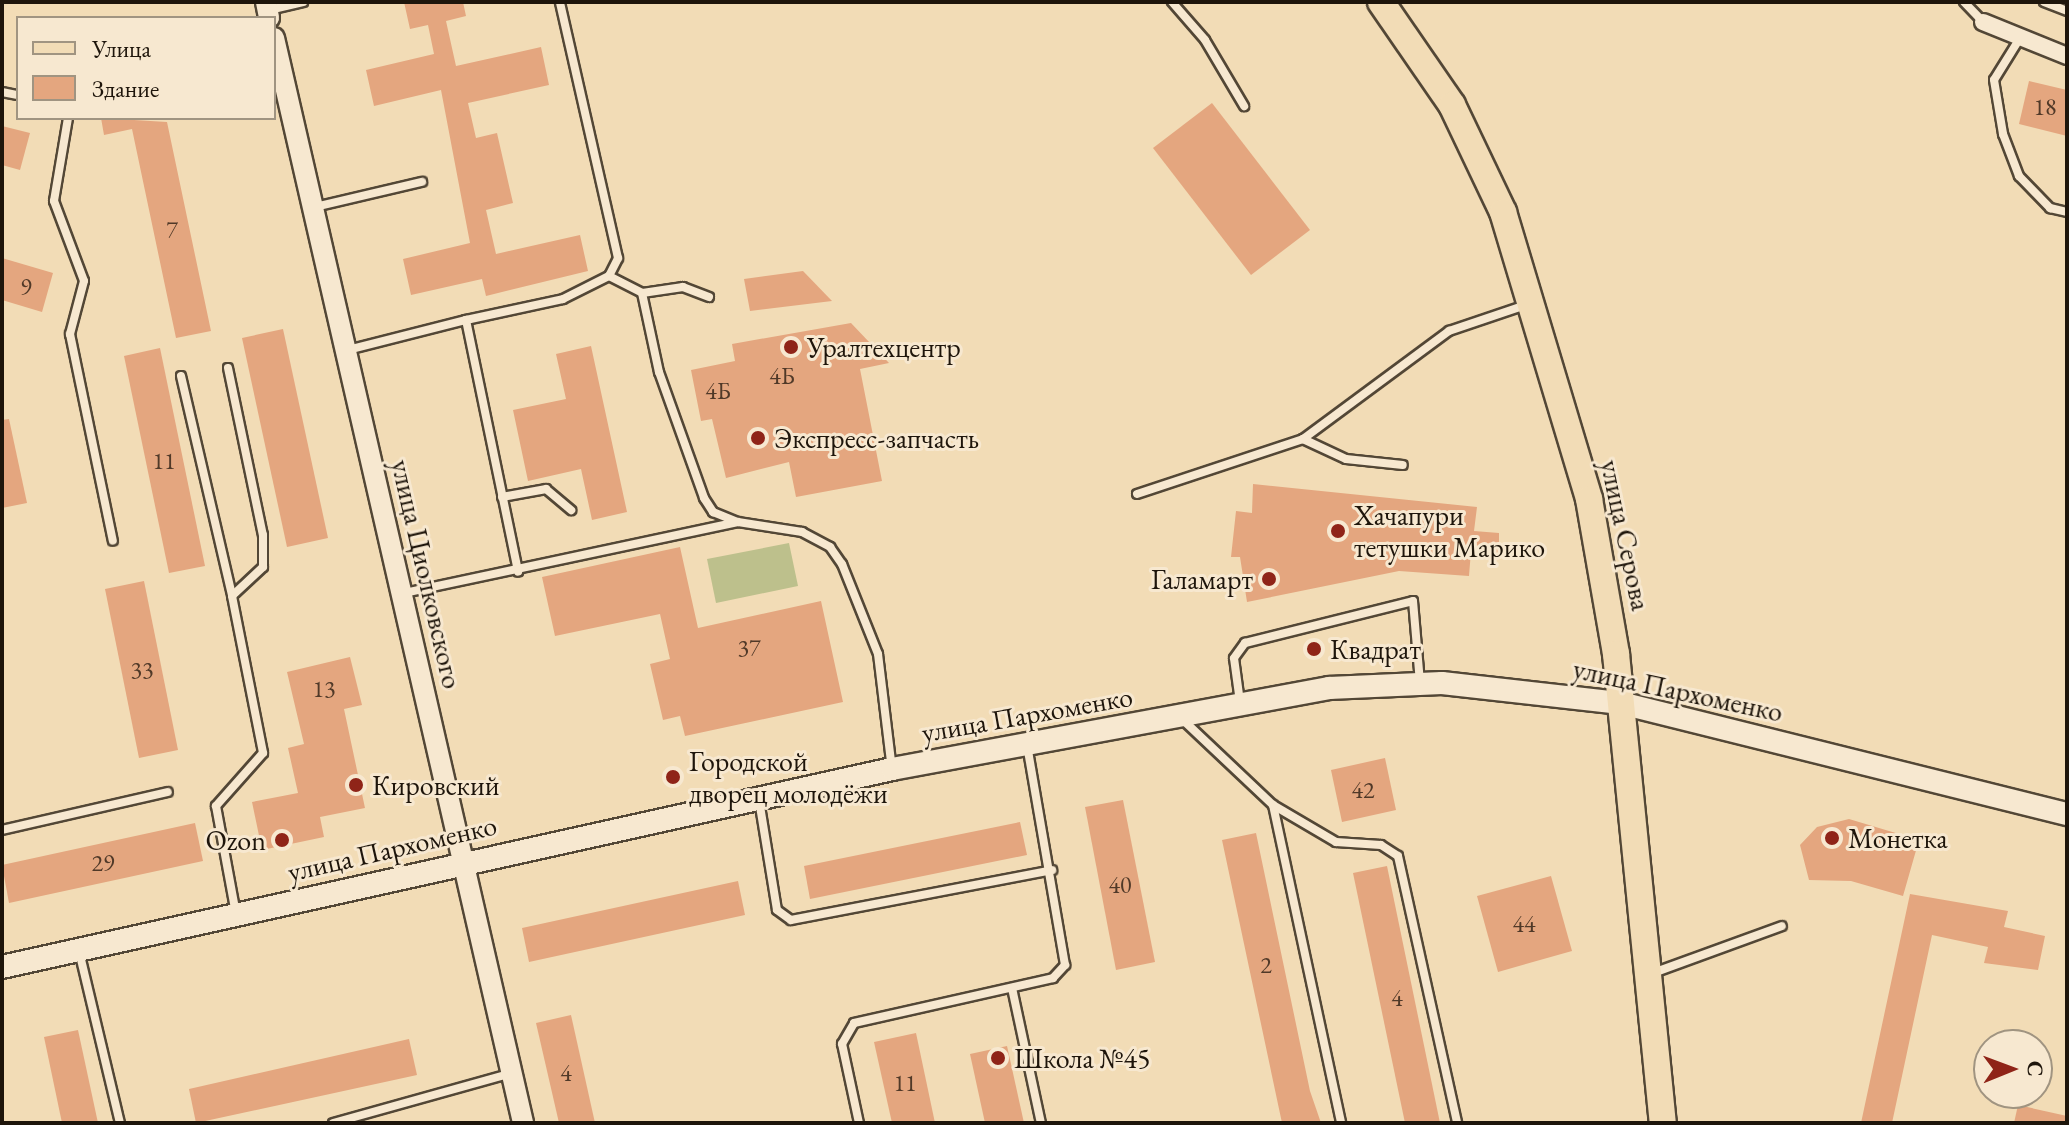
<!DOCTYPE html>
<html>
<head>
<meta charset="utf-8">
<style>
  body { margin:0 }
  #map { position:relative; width:2069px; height:1125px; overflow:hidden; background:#f2dcb6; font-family:"EB Garamond",serif }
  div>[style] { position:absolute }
  .green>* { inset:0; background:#bdc08c }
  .building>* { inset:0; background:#e4a67f }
  .roads { filter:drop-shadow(2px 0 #534736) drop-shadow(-2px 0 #534736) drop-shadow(0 2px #534736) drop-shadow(0 -2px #534736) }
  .service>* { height:8px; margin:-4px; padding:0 4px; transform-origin:4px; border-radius:4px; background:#f7e8d0 }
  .minor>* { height:16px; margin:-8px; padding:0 8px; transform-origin:8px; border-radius:8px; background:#f7e8d0 }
  .tertiary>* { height:20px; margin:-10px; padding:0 10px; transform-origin:10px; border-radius:10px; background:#f7e8d0 }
  .secondary>* { height:22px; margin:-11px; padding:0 11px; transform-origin:11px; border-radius:11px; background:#f7e8d0 }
  .primary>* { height:26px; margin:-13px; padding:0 13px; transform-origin:13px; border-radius:13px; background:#f2dcb6 }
  .dots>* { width:22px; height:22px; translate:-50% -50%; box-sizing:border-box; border:4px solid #f7e8d0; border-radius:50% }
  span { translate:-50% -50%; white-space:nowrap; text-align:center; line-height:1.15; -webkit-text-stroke:6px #f7e8d0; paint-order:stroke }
  .number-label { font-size:24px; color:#503928 }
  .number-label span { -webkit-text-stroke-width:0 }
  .poi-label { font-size:28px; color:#1e150b }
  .left { translate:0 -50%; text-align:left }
  .right { translate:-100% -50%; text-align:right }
  .street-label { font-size:28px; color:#1e150b }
  .frame { position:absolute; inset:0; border:4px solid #1e150b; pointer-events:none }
  .legend { position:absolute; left:16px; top:16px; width:260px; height:104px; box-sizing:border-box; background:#f7e8d0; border:2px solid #a09481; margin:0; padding:10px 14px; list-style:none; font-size:24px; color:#1e150b }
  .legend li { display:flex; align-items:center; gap:16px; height:40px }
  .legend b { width:40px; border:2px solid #a09481 }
  .north { position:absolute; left:1973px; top:1029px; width:80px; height:80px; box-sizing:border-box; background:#f7e8d0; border:2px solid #a09481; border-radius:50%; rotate:89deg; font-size:22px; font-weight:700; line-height:32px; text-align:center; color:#1e150b }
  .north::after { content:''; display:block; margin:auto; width:28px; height:36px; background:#8f2418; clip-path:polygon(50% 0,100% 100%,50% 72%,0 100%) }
</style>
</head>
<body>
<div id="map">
  <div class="green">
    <i style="clip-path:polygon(789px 543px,798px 586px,716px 603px,707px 559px)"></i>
  </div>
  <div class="building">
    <i style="clip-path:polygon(404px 2px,463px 2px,466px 16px,446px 21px,456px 66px,541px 47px,549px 85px,468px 103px,476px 138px,497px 133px,513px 203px,486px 210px,496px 254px,580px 235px,588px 271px,486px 296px,482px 279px,411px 295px,403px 259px,470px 243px,441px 90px,374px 106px,366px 70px,434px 54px,428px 25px,410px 29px)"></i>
    <i style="clip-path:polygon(2029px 81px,2067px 90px,2067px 136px,2019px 124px)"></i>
    <i style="clip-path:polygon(1212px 103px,1310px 230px,1251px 275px,1153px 148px)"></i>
    <i style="clip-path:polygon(101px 118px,167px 122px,211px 331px,176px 338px,132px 129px,104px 135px)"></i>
    <i style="clip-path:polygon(2px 126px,30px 133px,20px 170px,2px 165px)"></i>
    <i style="clip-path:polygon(2px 258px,53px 273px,42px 312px,2px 300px)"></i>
    <i style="clip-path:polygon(803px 271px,832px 301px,750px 311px,744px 279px)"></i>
    <i style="clip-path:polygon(851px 323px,889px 363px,860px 369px,882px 481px,796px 497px,789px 462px,726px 478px,712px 419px,701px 421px,691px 370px,735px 361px,732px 344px)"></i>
    <i style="clip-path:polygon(283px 329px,328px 538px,287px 547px,242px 338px)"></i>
    <i style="clip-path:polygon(591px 346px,627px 512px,592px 520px,581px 469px,528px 481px,513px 410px,566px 399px,556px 354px)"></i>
    <i style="clip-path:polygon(160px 348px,205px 566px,169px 573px,124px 356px)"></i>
    <i style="clip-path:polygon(9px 419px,27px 503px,2px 508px,2px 420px)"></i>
    <i style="clip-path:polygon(1253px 484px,1477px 507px,1474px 531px,1499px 533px,1499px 553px,1471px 551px,1469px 576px,1399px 571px,1247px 602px,1240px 557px,1231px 557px,1236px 511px,1252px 513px)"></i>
    <i style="clip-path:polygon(680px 547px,698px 628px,821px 601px,843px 702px,685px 736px,680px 716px,663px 720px,650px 664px,670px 659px,660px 614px,555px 636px,542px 577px)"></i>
    <i style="clip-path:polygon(144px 581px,178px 750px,139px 758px,105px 589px)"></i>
    <i style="clip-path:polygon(350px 657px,362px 705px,344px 709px,365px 808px,320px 817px,324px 837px,262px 850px,252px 802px,298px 793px,288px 748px,304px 744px,287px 672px)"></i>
    <i style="clip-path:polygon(1385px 758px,1396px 810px,1342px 822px,1331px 770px)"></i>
    <i style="clip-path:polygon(1123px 800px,1155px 962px,1116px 970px,1085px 807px)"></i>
    <i style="clip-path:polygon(1849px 819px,1919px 840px,1903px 896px,1851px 881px,1809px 880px,1800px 845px,1817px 827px)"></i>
    <i style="clip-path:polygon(1020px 822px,1027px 855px,810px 899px,804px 866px)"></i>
    <i style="clip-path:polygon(195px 823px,203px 861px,9px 903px,2px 865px)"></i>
    <i style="clip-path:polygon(1256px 833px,1310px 1091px,1321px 1123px,1282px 1123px,1222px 840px)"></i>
    <i style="clip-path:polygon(1387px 866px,1440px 1123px,1405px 1123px,1353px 873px)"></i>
    <i style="clip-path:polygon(1551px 876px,1572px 951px,1498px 972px,1477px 896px)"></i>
    <i style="clip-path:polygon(738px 881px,745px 915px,529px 962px,522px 928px)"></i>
    <i style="clip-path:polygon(1910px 894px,2008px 911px,2004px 927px,2045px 936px,2038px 970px,1984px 963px,1988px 947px,1932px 935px,1892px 1123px,1861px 1123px)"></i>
    <i style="clip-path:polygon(571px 1015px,595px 1123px,559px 1123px,536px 1023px)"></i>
    <i style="clip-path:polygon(78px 1030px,98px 1123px,62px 1123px,44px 1037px)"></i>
    <i style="clip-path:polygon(916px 1033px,935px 1123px,892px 1123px,874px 1042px)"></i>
    <i style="clip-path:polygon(409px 1039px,417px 1075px,196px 1123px,189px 1089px)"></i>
    <i style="clip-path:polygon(1007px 1046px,1024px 1123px,985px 1123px,970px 1054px)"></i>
    <i style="clip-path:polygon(2018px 1105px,2067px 1116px,2067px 1123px,2014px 1123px)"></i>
  </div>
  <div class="roads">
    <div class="service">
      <i style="left:1172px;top:2px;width:50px;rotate:49deg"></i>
      <i style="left:1205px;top:40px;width:77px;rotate:59.4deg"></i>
      <i style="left:1964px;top:2px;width:28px;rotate:46deg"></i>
      <i style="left:2044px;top:2px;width:25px;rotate:21deg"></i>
      <i style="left:269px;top:10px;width:35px;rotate:-13deg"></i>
      <i style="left:2020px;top:38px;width:49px;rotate:121.8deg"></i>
      <i style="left:1994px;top:80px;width:55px;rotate:80.5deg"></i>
      <i style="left:2003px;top:134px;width:45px;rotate:69.1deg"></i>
      <i style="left:2019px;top:176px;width:45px;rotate:45.9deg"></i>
      <i style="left:2050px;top:208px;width:17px;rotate:13deg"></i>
      <i style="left:2px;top:92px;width:16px;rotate:11deg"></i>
      <i style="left:68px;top:118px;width:84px;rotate:99.6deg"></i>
      <i style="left:54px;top:201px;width:85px;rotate:69.4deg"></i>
      <i style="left:84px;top:281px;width:55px;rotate:104.8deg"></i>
      <i style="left:70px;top:334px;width:211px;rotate:78.3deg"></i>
      <i style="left:315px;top:207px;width:110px;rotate:-13.2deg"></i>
      <i style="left:609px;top:276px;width:37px;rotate:27deg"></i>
      <i style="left:709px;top:297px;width:28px;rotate:-159deg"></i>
      <i style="left:683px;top:287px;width:41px;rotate:171.7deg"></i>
      <i style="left:642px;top:293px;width:81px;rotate:77.9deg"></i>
      <i style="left:659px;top:372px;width:134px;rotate:70.3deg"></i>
      <i style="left:704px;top:498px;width:17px;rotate:57deg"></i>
      <i style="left:713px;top:512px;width:27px;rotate:22deg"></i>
      <i style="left:738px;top:522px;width:65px;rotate:8.9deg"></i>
      <i style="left:802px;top:532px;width:32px;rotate:28deg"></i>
      <i style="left:830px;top:547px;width:21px;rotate:55deg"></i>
      <i style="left:842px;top:564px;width:97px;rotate:68.2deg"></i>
      <i style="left:878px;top:654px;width:116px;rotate:83.1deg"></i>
      <i style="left:466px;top:320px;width:99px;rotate:-12.2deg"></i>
      <i style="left:563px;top:299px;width:51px;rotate:-26.6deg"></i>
      <i style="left:609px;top:276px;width:20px;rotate:-63deg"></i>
      <i style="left:618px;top:258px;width:262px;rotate:-102.8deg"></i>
      <i style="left:348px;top:350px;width:122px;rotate:-14.3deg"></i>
      <i style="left:466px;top:320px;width:257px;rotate:78.3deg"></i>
      <i style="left:228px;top:368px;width:171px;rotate:78.2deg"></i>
      <i style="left:263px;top:535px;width:32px;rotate:90deg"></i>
      <i style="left:263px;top:567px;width:42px;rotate:136.9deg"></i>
      <i style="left:232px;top:596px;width:160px;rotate:78.8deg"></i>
      <i style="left:263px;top:753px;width:71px;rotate:131.6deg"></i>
      <i style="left:216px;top:806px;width:110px;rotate:79.5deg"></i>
      <i style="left:181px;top:376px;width:226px;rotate:76.9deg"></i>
      <i style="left:1303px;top:439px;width:47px;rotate:24.9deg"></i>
      <i style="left:1346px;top:459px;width:57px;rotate:6deg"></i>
      <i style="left:1137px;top:494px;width:175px;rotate:-18.3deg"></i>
      <i style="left:1303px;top:439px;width:182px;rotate:-36.5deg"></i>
      <i style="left:1449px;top:331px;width:81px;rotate:-18.7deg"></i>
      <i style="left:502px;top:497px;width:45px;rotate:-10.3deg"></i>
      <i style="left:546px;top:489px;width:33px;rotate:40deg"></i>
      <i style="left:404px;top:593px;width:341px;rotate:-12deg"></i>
      <i style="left:1240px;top:702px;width:44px;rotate:-97.8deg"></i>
      <i style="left:1234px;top:658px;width:19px;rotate:-54deg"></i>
      <i style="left:1245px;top:643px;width:173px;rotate:-14deg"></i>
      <i style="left:1413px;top:601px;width:81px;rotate:85.1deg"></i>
      <i style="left:1183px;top:720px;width:124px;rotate:43.4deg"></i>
      <i style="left:1273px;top:805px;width:73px;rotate:30.4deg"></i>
      <i style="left:1336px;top:842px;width:45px;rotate:3.8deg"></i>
      <i style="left:1381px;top:845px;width:20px;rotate:33deg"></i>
      <i style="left:1398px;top:856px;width:273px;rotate:77.5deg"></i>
      <i style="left:759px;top:800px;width:111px;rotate:80.7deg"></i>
      <i style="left:777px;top:910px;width:17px;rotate:36deg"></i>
      <i style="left:791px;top:920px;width:266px;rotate:-10.8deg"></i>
      <i style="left:1273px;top:805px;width:325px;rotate:77.9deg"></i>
      <i style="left:2px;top:830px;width:170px;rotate:-12.9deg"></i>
      <i style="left:79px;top:951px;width:177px;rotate:76.6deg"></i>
      <i style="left:1653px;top:973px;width:137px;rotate:-20deg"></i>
      <i style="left:1012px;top:988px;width:138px;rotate:77.9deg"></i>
      <i style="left:333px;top:1123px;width:186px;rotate:-15.6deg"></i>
      <i style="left:859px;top:1123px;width:81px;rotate:-102.1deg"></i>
      <i style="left:842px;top:1044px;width:24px;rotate:-60deg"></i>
      <i style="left:854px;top:1023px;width:204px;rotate:-12.7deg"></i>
      <i style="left:1053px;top:978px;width:18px;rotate:-47deg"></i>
      <i style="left:1065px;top:965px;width:222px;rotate:-99.8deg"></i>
    </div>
    <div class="minor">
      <i style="left:1983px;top:22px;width:91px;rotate:22deg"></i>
    </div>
    <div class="tertiary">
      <i style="left:266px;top:2px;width:16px;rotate:79deg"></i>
      <i style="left:274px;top:38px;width:1113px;rotate:77.07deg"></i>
    </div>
    <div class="secondary">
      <i style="left:2px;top:967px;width:912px;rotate:-12.54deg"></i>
      <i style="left:892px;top:769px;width:444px;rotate:-10.5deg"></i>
      <i style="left:1329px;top:688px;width:113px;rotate:-2.5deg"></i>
      <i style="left:1442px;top:683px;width:180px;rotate:6.4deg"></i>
      <i style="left:1621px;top:703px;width:460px;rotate:14deg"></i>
    </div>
    <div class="primary">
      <i style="left:1381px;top:2px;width:125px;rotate:55.4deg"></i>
      <i style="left:1452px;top:105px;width:119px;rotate:64.5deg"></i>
      <i style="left:1503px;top:212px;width:300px;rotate:73.3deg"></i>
      <i style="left:1589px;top:499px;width:157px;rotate:80.1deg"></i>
      <i style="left:1616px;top:654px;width:471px;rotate:84.3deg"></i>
    </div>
  </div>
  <div class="dots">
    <i style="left:791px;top:347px;background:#8f2418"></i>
    <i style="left:758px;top:438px;background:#8f2418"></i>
    <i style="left:1338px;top:531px;background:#8f2418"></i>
    <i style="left:1269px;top:579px;background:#8f2418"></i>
    <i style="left:1314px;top:649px;background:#8f2418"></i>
    <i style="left:673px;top:777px;background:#8f2418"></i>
    <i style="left:356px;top:785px;background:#8f2418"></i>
    <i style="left:1832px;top:838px;background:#8f2418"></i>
    <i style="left:282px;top:840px;background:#8f2418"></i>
    <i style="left:998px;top:1058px;background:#8f2418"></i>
  </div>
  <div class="number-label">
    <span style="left:2045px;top:107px">18</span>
    <span style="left:172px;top:230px">7</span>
    <span style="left:26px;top:287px">9</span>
    <span style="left:782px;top:376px">4Б</span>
    <span style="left:718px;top:391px">4Б</span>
    <span style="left:164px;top:461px">11</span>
    <span style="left:749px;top:648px">37</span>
    <span style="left:142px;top:670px">33</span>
    <span style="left:324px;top:689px">13</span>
    <span style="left:1363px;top:790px">42</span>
    <span style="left:103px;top:863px">29</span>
    <span style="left:1120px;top:885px">40</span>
    <span style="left:1524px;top:924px">44</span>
    <span style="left:1266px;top:965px">2</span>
    <span style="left:1397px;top:998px">4</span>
    <span style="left:566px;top:1073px">4</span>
    <span style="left:905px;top:1083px">11</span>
  </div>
  <div class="poi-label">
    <span class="left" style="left:807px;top:347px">Уралтехцентр</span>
    <span class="left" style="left:774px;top:438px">Экспресс-запчасть</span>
    <span class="left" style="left:1354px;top:531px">Хачапури<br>тетушки Марико</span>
    <span class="right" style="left:1253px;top:579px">Галамарт</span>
    <span class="left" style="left:1330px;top:649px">Квадрат</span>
    <span class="left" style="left:689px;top:777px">Городской<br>дворец молодёжи</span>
    <span class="left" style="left:372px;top:785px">Кировский</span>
    <span class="left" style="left:1848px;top:838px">Монетка</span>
    <span class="right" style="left:266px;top:840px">Ozon</span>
    <span class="left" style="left:1014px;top:1058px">Школа №45</span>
  </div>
  <div class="street-label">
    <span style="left:1626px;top:535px;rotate:78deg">улица Серова</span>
    <span style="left:427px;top:574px;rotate:77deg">улица Циолковского</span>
    <span style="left:1678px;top:690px;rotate:12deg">улица Пархоменко</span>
    <span style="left:1027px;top:714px;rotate:-10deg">улица Пархоменко</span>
    <span style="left:392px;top:848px;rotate:-13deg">улица Пархоменко</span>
  </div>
  <div class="frame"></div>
  <ul class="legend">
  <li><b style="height:10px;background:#f2dcb6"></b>Улица</li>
  <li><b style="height:22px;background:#e4a67f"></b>Здание</li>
  </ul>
  <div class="north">С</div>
</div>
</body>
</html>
